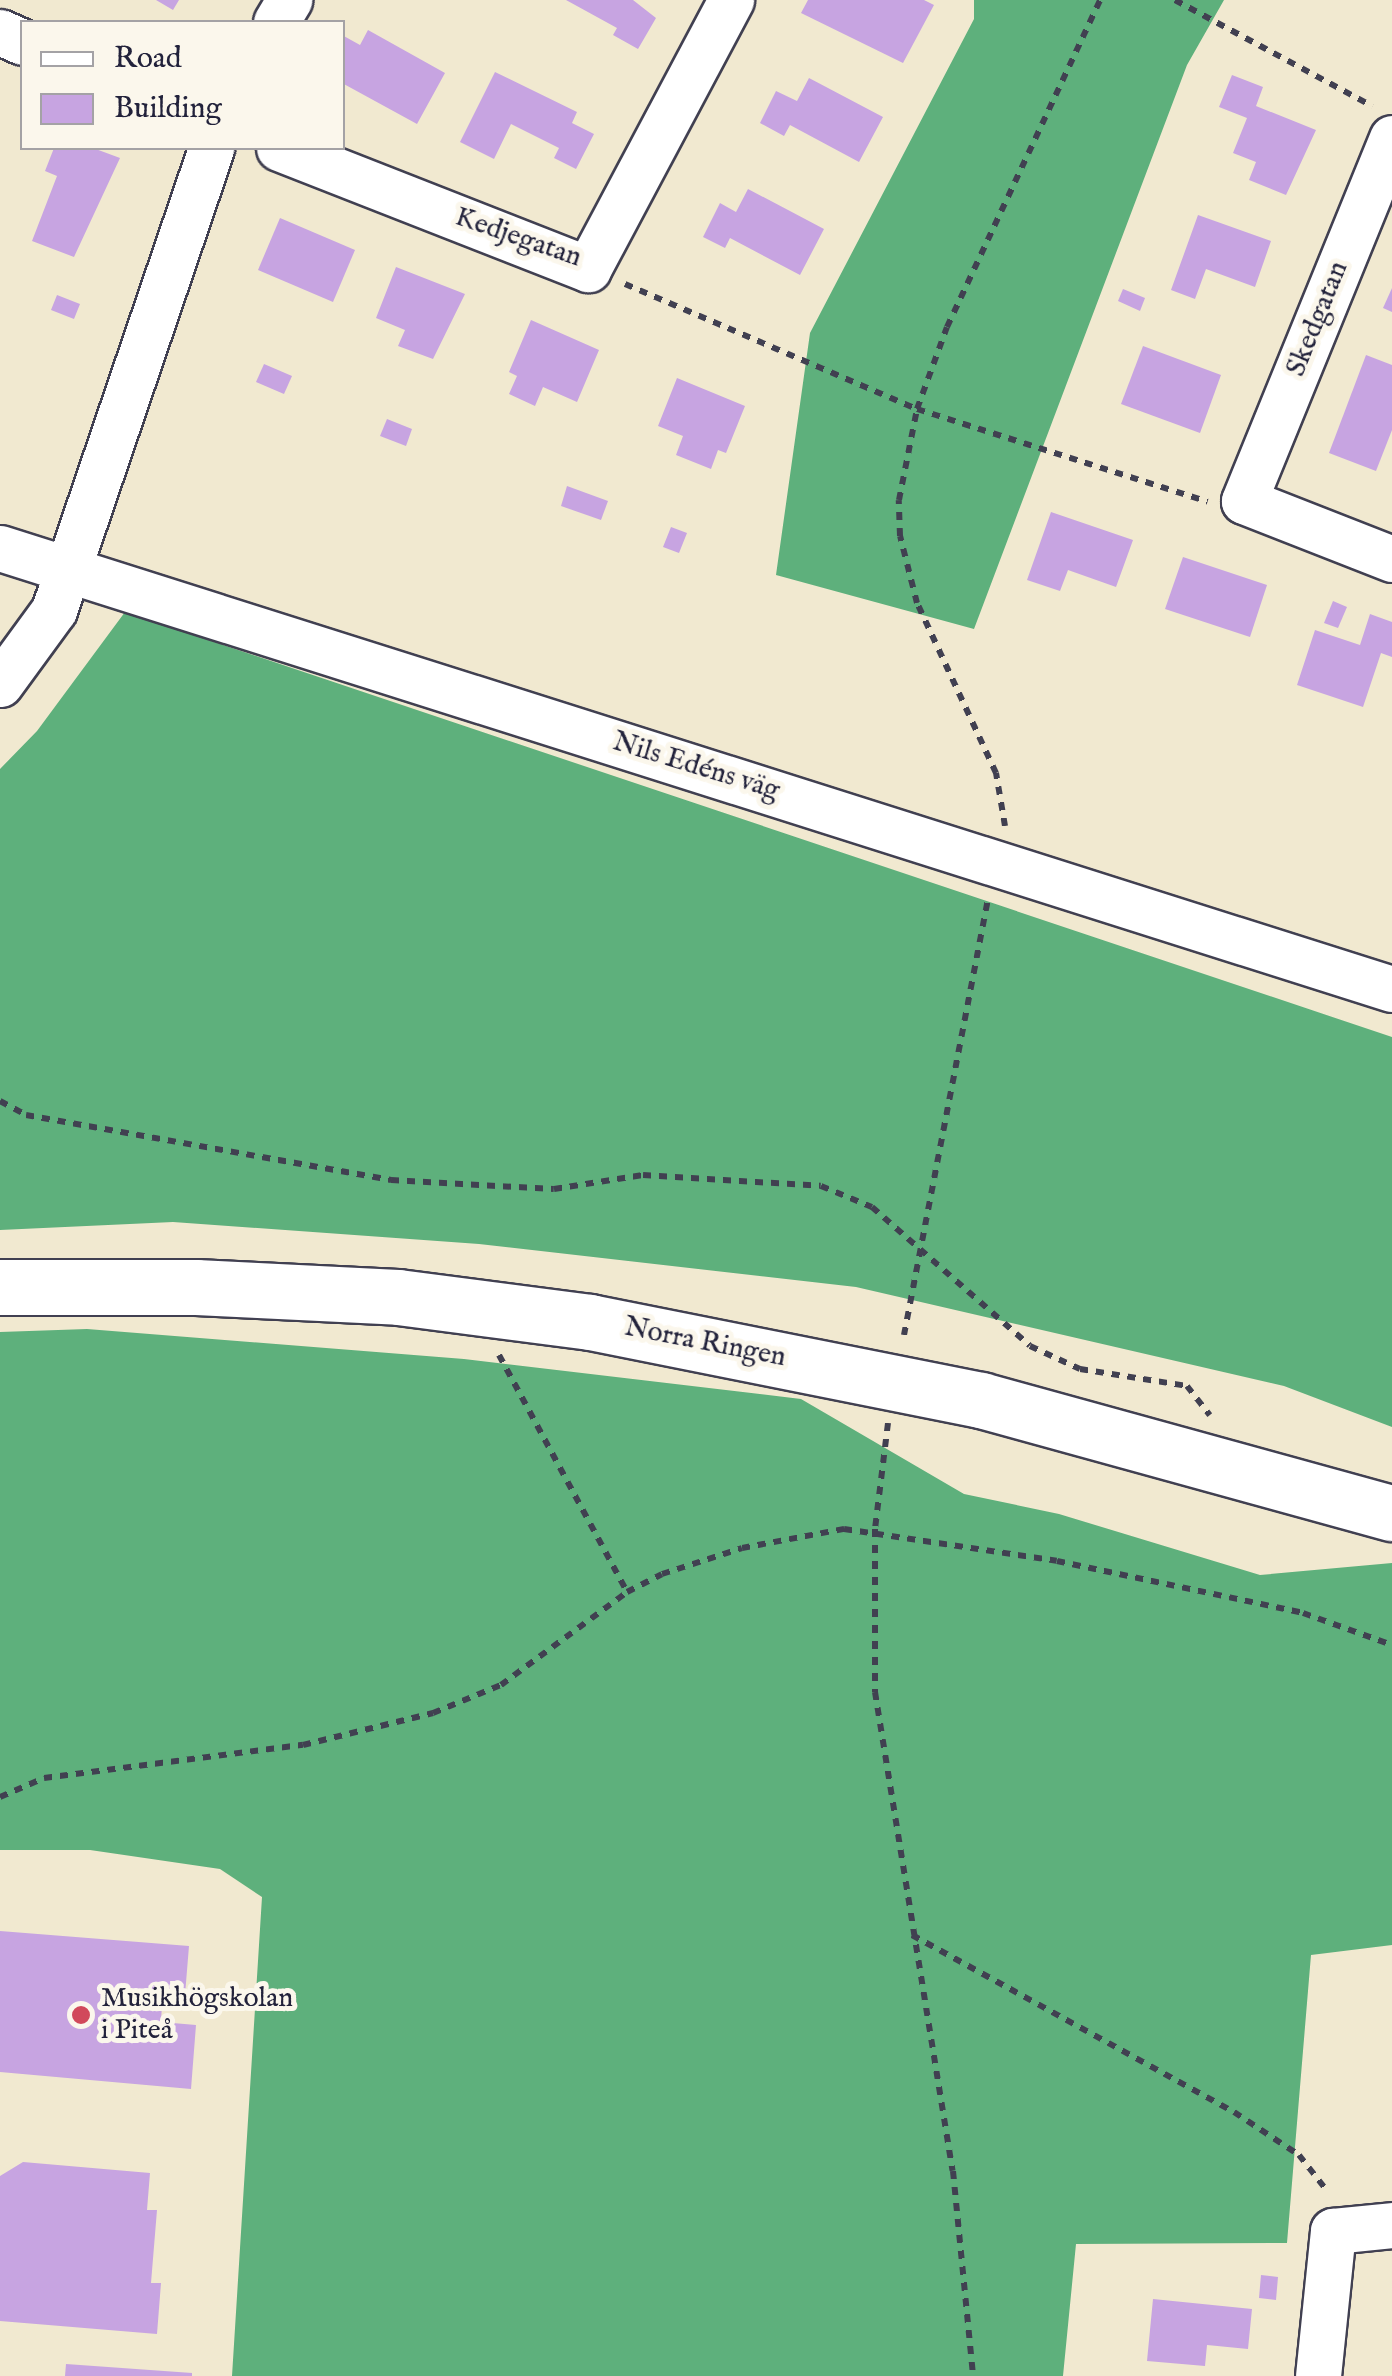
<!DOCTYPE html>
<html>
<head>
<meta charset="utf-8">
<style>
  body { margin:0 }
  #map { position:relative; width:1392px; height:2376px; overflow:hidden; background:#f1e9d0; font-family:"IM FELL English",serif }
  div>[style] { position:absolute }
  .forest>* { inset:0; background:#5eb07c }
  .building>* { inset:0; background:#c7a4e1 }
  .path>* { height:6px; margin-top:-3px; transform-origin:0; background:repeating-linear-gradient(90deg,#414051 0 8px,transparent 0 16px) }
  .roads { filter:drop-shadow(2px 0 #414051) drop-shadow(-2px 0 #414051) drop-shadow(0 2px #414051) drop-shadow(0 -2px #414051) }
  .minor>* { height:45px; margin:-22.5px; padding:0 22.5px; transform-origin:22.5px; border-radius:22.5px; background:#fff }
  .major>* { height:55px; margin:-27.5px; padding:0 27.5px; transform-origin:27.5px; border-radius:27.5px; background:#fff }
  .dots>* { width:28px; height:28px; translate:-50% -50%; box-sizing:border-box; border:5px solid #fbf7ec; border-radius:50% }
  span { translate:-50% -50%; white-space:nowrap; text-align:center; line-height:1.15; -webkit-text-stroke:10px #fbf7ec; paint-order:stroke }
  .street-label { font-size:28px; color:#22223b }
  .poi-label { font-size:28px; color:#22223b }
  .left { translate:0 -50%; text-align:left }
  .legend { position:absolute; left:20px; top:20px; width:325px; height:130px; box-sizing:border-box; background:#fbf7ec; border:2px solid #a4a2a5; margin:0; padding:12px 18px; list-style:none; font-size:30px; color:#22223b }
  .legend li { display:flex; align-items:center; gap:20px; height:50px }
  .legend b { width:50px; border:2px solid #a4a2a5 }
</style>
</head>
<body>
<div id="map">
  <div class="forest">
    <i style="clip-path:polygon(974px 0,1224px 0,1187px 65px,974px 629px,776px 575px,810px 333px,974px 19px)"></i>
    <i style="clip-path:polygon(125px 612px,1392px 1037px,1392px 1427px,1284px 1386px,856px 1287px,479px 1244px,173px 1222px,0 1230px,0 769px,37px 731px)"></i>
    <i style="clip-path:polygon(87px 1329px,464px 1359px,801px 1399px,964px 1494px,1059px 1514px,1260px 1575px,1392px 1563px,1392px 1945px,1311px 1955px,1287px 2243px,1076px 2244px,1063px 2376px,232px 2376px,262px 1897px,220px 1869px,90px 1850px,0 1850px,0 1332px)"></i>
  </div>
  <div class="building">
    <i style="clip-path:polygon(156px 0,179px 0,173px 10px)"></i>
    <i style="clip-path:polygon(566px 0,633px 0,656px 18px,638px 49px,613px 35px,617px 28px)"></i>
    <i style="clip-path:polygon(808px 0,924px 0,934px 5px,903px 63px,801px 13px)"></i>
    <i style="clip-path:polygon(368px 30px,445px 73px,417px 124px,342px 83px,342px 35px,360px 45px)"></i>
    <i style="clip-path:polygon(495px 72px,577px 112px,572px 123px,594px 134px,576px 169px,554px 158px,559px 148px,511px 124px,494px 159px,460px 142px)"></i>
    <i style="clip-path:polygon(1232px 75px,1263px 87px,1256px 106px,1316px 130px,1286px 195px,1249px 180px,1256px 162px,1233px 153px,1247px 118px,1219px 107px)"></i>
    <i style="clip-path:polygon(809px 78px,883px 117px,859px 162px,790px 125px,784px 136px,760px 123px,776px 91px,797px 101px)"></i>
    <i style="clip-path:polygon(54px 148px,93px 148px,120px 158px,74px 257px,32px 241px,57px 176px,45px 171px)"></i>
    <i style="clip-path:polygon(748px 189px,824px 229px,800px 275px,730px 238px,725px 248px,703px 237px,720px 203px,736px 212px)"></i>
    <i style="clip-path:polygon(1198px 215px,1271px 241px,1255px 287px,1206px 269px,1195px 299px,1171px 290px)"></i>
    <i style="clip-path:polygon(280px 218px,355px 250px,333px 302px,258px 270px)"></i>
    <i style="clip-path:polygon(396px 267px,465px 294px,433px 359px,398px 346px,405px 330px,376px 318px)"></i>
    <i style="clip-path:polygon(1392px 288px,1392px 312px,1383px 308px)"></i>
    <i style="clip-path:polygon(1123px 289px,1145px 298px,1140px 311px,1118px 301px)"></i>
    <i style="clip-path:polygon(57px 295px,80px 304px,74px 319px,51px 310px)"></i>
    <i style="clip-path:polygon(531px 320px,599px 350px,577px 402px,543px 387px,535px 406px,509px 394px,517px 376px,509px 372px)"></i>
    <i style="clip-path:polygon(1143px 346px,1221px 375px,1200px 433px,1121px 404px)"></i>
    <i style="clip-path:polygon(1366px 355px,1392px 365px,1392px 430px,1376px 471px,1329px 453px)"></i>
    <i style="clip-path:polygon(264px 364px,292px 376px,284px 394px,256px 382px)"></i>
    <i style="clip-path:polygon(677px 378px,745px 406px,726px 453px,718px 450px,711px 469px,676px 455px,683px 436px,658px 426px)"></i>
    <i style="clip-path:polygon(387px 419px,412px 429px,406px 446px,380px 436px)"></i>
    <i style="clip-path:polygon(567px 486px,608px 501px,601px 520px,561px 506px)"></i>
    <i style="clip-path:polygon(1051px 512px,1133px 540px,1116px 587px,1068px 570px,1060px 591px,1027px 580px)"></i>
    <i style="clip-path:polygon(671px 527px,687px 533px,679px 553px,663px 547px)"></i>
    <i style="clip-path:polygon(1183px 557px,1267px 585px,1250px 637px,1165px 609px)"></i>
    <i style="clip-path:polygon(1333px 601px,1347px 607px,1338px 628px,1324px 623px)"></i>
    <i style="clip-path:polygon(1370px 614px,1392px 622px,1392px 657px,1381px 653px,1363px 707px,1297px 685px,1315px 630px,1360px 645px)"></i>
    <i style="clip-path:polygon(0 1931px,189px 1946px,184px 2007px,162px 2004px,161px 2022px,196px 2025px,191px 2089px,0 2072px)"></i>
    <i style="clip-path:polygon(23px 2162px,150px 2173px,147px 2210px,157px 2210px,151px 2283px,161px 2283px,157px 2334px,0 2321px,0 2176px)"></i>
    <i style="clip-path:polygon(1261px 2275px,1278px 2277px,1276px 2300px,1259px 2298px)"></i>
    <i style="clip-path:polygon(1153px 2299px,1252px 2309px,1248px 2349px,1207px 2345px,1205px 2366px,1147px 2361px)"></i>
    <i style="clip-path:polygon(66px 2364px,192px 2373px,192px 2376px,65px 2376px)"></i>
  </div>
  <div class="path">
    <i style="left:1175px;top:0;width:224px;rotate:28.3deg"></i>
    <i style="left:625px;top:284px;width:318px;rotate:23.2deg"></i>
    <i style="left:917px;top:409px;width:305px;rotate:17.7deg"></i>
    <i style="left:1005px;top:826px;width:54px;rotate:-99.6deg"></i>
    <i style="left:996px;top:773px;width:187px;rotate:-114.9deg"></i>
    <i style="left:917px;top:603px;width:69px;rotate:-104.2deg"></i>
    <i style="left:900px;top:536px;width:36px;rotate:-92deg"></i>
    <i style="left:899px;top:500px;width:93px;rotate:-78.8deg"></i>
    <i style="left:917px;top:409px;width:87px;rotate:-69.9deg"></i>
    <i style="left:947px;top:327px;width:361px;rotate:-64.9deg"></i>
    <i style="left:0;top:1101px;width:30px;rotate:28deg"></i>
    <i style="left:26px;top:1115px;width:371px;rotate:10.1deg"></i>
    <i style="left:391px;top:1180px;width:163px;rotate:3.2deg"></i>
    <i style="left:554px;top:1189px;width:90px;rotate:-8.9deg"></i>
    <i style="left:643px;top:1175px;width:178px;rotate:3.5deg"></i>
    <i style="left:821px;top:1186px;width:55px;rotate:22.4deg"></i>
    <i style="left:872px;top:1207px;width:210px;rotate:41.3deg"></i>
    <i style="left:1030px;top:1346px;width:55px;rotate:24.7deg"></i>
    <i style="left:1080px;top:1369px;width:108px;rotate:9deg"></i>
    <i style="left:1187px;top:1386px;width:37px;rotate:52deg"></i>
    <i style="left:904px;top:1335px;width:441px;rotate:-79.1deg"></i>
    <i style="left:499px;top:1355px;width:269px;rotate:61.6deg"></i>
    <i style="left:888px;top:1423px;width:107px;rotate:97deg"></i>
    <i style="left:875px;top:1529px;width:163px;rotate:90deg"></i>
    <i style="left:875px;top:1692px;width:485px;rotate:80.8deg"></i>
    <i style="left:953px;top:2171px;width:206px;rotate:84.4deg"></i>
    <i style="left:0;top:1797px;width:48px;rotate:-23.4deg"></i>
    <i style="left:44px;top:1778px;width:261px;rotate:-7.3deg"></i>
    <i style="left:303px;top:1745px;width:134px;rotate:-13.8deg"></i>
    <i style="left:433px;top:1713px;width:74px;rotate:-22.4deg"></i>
    <i style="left:501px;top:1685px;width:157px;rotate:-36.4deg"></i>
    <i style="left:627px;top:1592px;width:39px;rotate:-27deg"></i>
    <i style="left:662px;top:1574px;width:84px;rotate:-18deg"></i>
    <i style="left:742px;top:1548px;width:104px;rotate:-10.6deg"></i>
    <i style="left:844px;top:1529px;width:215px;rotate:8.5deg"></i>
    <i style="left:1057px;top:1561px;width:251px;rotate:11.9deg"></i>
    <i style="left:1303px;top:1613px;width:95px;rotate:19.8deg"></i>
    <i style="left:912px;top:1935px;width:367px;rotate:28.8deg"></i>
    <i style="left:1234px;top:2112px;width:78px;rotate:33.5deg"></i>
    <i style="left:1299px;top:2155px;width:47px;rotate:51.9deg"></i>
  </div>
  <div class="roads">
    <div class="minor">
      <i style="left:276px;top:22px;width:26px;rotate:-59deg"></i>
      <i style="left:0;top:32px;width:24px;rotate:24deg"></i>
      <i style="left:1392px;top:138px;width:392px;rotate:112.2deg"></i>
      <i style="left:1244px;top:501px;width:159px;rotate:21.4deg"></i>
      <i style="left:279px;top:148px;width:332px;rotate:21.4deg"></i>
      <i style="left:588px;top:269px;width:305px;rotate:-62deg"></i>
      <i style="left:0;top:548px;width:1460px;rotate:17.58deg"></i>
      <i style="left:0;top:684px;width:92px;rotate:-53.9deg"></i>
      <i style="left:54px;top:610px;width:488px;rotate:-71.2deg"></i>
      <i style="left:1318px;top:2376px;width:146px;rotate:-84.1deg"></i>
      <i style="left:1333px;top:2231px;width:59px;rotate:-5.8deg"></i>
    </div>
    <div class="major">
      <i style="left:0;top:1287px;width:196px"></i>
      <i style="left:196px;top:1287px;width:202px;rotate:2.8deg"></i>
      <i style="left:398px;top:1297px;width:194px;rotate:7.4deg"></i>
      <i style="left:590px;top:1322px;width:399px;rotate:11.3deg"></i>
      <i style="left:981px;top:1400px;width:426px;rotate:15.4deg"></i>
    </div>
  </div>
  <div class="dots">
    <i style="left:81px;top:2015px;background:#d1495b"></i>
  </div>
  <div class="street-label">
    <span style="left:518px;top:238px;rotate:19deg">Kedjegatan</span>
    <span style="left:1318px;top:319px;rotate:-68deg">Skedgatan</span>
    <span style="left:696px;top:767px;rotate:17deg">Nils Edéns väg</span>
    <span style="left:705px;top:1343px;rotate:11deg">Norra Ringen</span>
  </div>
  <div class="poi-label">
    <span class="left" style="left:101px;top:2015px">Musikhögskolan<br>i Piteå</span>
  </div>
  <ul class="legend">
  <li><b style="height:12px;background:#fff"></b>Road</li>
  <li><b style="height:28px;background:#c7a4e1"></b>Building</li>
  </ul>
</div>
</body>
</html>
